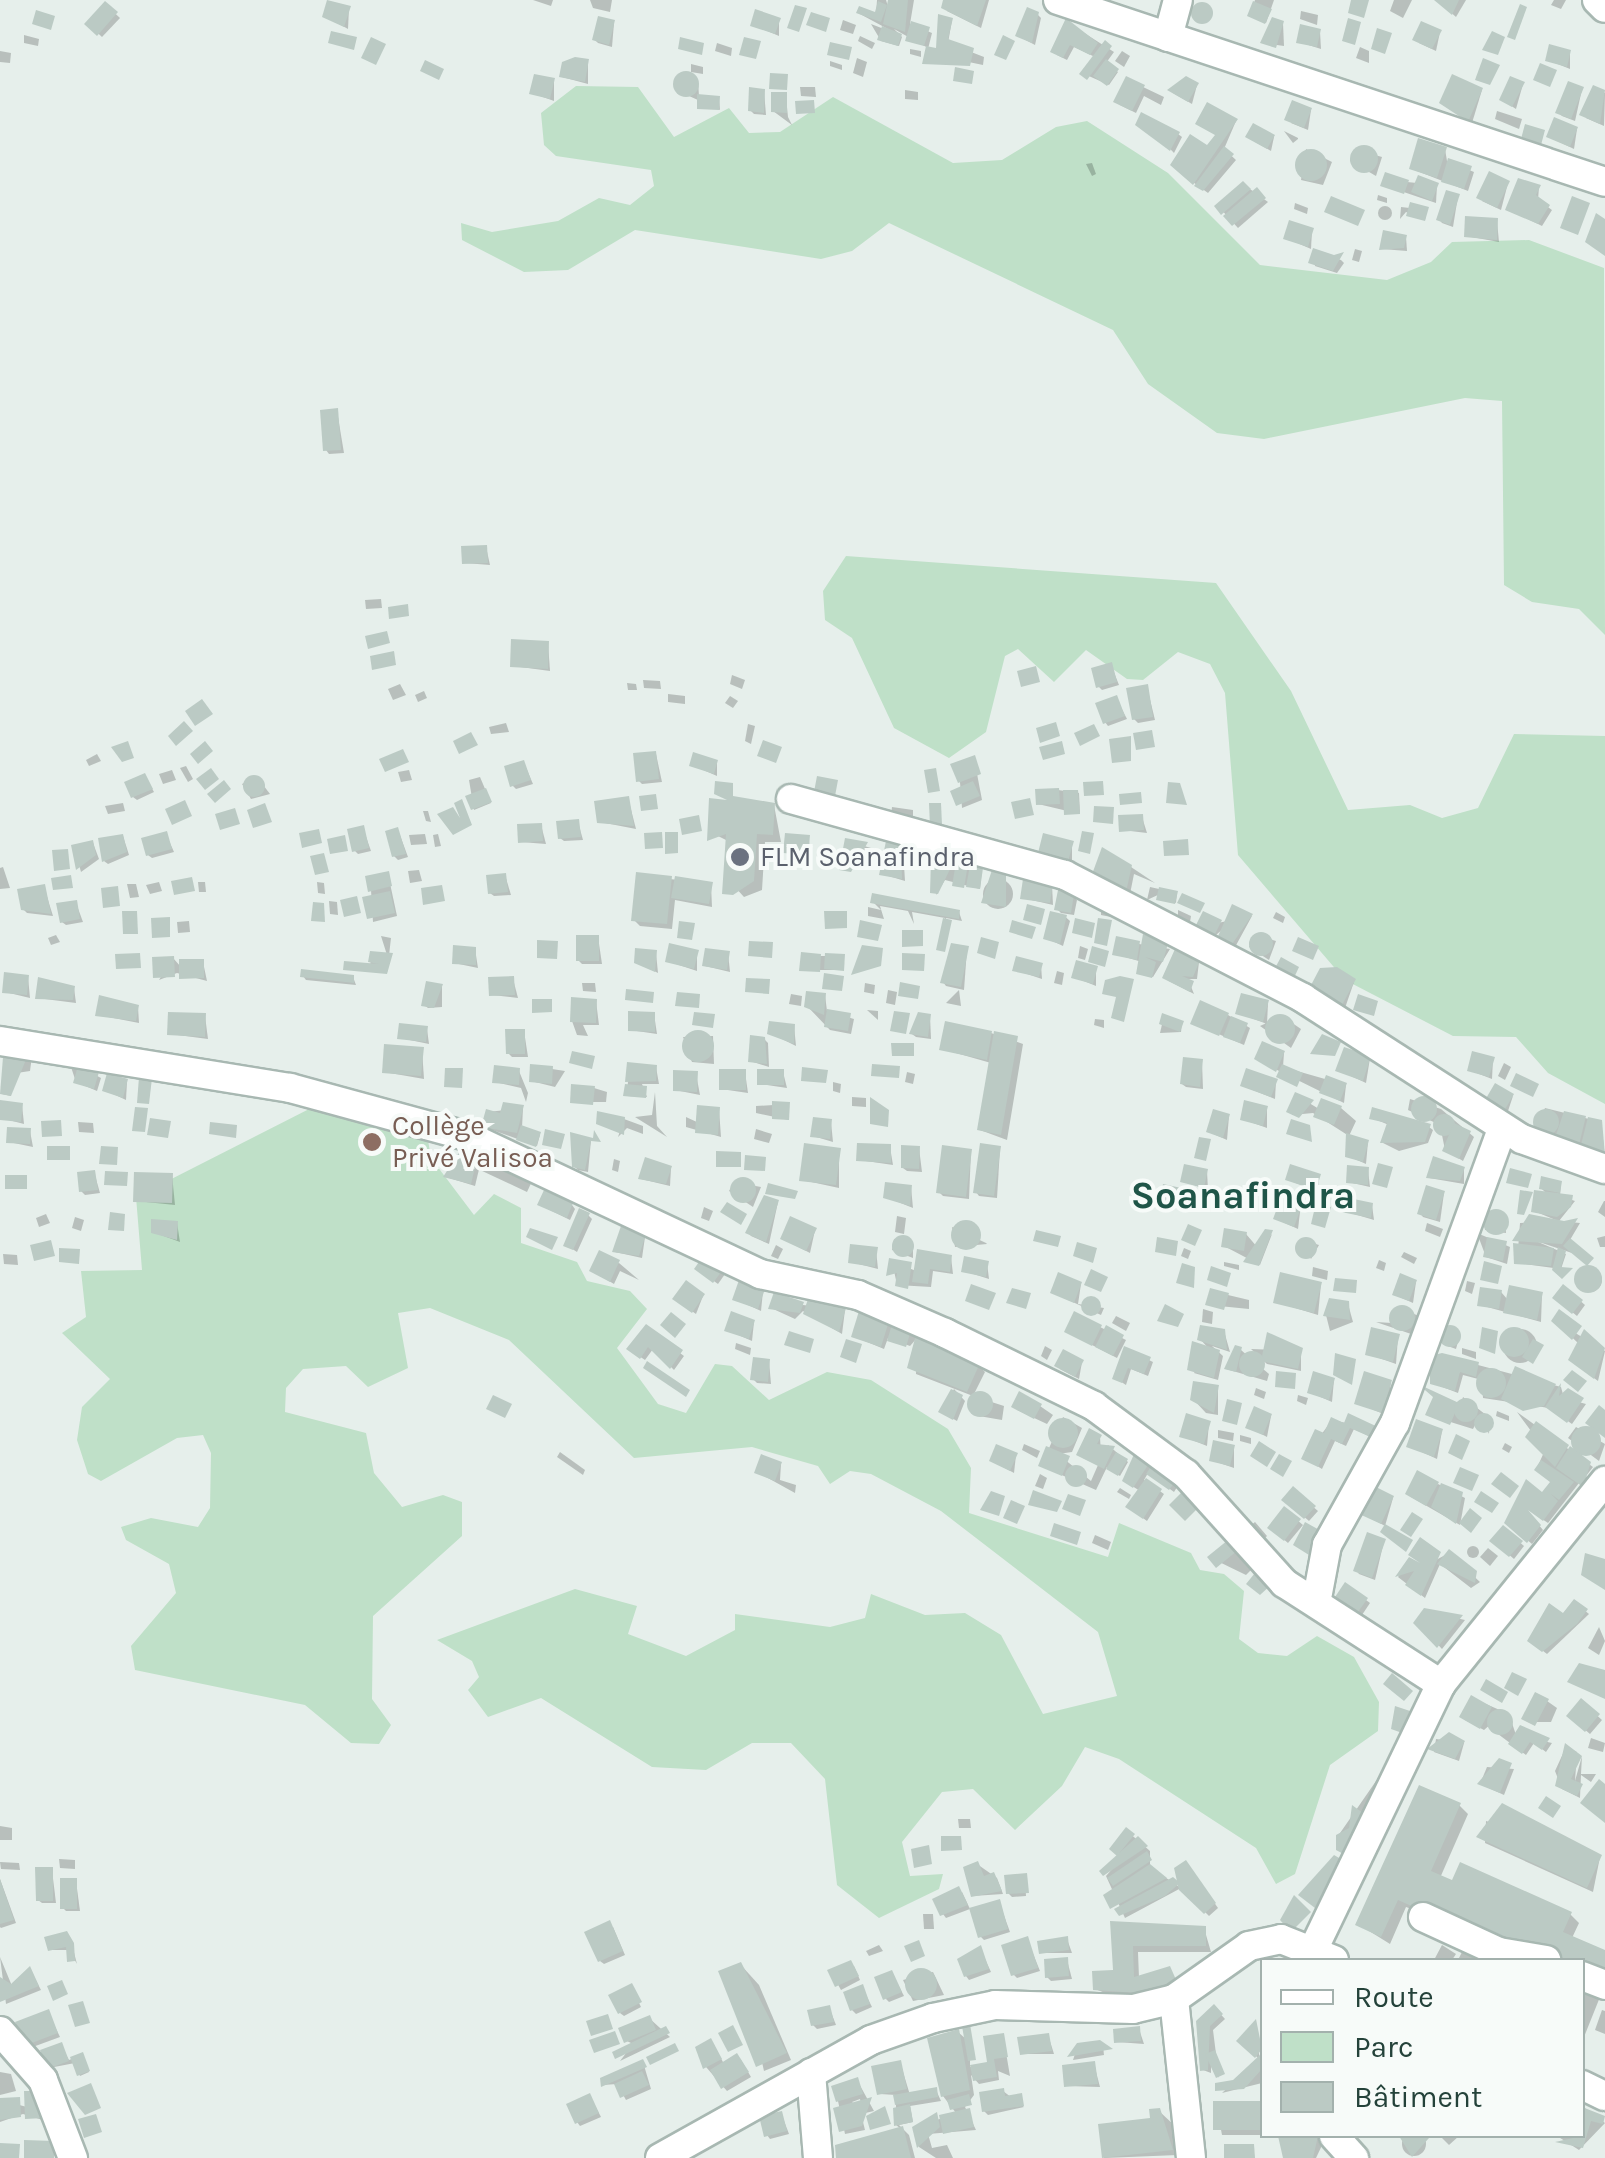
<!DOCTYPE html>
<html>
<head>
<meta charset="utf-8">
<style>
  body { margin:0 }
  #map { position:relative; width:1605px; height:2158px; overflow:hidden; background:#e6efeb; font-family:Karla,sans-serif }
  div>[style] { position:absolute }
  .green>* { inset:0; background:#bfe0c8 }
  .shadow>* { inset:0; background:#0003 }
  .round { border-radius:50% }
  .building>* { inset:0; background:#bbcac4 }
  .roads { filter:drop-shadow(2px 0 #a8b8b2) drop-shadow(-2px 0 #a8b8b2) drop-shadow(0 2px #a8b8b2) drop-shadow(0 -2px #a8b8b2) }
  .minor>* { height:28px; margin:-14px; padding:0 14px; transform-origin:14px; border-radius:14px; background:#fff }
  .dots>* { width:28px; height:28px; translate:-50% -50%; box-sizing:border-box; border:5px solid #f7fbf9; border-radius:50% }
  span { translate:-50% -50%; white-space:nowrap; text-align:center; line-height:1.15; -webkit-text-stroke:8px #f7fbf9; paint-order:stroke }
  .worship-label { font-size:28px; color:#5b616d }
  .left { translate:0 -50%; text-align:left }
  .education-label { font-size:28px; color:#785e54 }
  .district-label { font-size:38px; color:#1f5548; font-weight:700 }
  .legend { position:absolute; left:1260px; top:1958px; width:325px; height:180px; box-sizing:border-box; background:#f7fbf9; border:2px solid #a3b1ad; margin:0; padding:12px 18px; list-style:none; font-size:30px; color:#24423a }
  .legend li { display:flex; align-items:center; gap:20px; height:50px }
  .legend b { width:50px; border:2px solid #a3b1ad }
</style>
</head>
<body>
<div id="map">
  <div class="green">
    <i style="clip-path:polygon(576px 86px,638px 87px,674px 137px,729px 108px,749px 133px,780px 132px,833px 97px,953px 163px,1002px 160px,1056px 127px,1087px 121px,1168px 173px,1260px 265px,1387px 280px,1431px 262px,1452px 242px,1529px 240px,1604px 268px,1605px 635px,1579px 609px,1532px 602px,1504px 585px,1502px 401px,1465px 398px,1264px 439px,1217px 433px,1148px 384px,1113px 330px,889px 223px,852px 251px,821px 259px,635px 230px,568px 270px,524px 272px,462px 240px,461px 223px,492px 232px,558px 221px,599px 198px,630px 205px,654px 186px,651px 170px,556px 156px,544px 145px,541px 113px)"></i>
    <i style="clip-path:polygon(846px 556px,1216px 583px,1291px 691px,1348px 810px,1410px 805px,1442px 818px,1478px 808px,1514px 734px,1605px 736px,1605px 1104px,1548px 1073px,1516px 1037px,1453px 1036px,1345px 980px,1238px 855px,1225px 693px,1210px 664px,1178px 652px,1143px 680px,1127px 679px,1086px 650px,1054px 682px,1018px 649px,1005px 656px,986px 732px,949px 758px,894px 728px,852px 638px,825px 620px,823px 591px)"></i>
    <i style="clip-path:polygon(317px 1105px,428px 1140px,431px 1158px,474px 1215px,494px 1194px,521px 1208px,521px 1243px,577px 1262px,587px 1281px,630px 1291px,647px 1309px,617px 1348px,658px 1404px,686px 1413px,715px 1364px,732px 1366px,769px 1400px,827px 1372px,871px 1380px,948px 1429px,971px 1468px,969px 1513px,1108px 1557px,1119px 1523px,1191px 1553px,1200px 1570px,1224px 1574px,1244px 1591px,1239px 1639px,1258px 1653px,1287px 1656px,1317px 1636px,1354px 1657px,1379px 1702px,1378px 1731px,1330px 1765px,1295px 1874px,1276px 1884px,1256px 1848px,1119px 1759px,1085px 1747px,1062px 1786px,1015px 1830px,973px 1789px,942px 1792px,902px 1842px,910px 1876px,943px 1874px,939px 1889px,879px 1918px,837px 1885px,825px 1779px,791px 1743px,752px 1743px,706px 1770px,652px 1767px,541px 1698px,488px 1717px,468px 1690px,479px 1677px,472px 1661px,437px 1640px,575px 1589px,637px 1606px,628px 1634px,686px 1656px,735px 1630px,735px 1614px,830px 1627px,865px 1618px,871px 1594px,925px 1615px,965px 1613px,1001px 1635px,1043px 1714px,1117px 1696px,1098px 1632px,941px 1511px,871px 1474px,850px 1471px,830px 1484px,818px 1466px,752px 1447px,634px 1458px,509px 1340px,430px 1308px,398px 1313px,408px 1368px,368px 1387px,346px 1366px,303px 1369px,286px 1388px,285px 1412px,366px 1433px,374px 1473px,402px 1507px,443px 1495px,462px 1502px,462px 1536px,373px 1616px,372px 1699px,391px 1725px,379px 1744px,351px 1743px,305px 1705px,135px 1670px,131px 1646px,176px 1593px,169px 1564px,126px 1540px,121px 1527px,151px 1518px,198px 1527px,210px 1508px,211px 1453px,203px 1435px,177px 1438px,101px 1481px,88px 1474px,77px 1440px,82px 1407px,110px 1379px,62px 1333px,86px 1317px,81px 1271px,142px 1270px,136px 1197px)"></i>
  </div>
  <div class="shadow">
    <i style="clip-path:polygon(533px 0,553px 0,551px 6px)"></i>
    <i style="clip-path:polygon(590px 0,612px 0,610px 12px,593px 8px)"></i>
    <i style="clip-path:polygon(877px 0,886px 0,889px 10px,892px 0,914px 0,910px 24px,932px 33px,928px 49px,938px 53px,940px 17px,952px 20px,948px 43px,984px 57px,983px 65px,935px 55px,926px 64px,928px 48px,894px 29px,902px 37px,899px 46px,881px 41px,871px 24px,897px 34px,860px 14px,876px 15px)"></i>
    <i style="clip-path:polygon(946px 0,989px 0,981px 28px,947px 11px)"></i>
    <i style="clip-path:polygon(1255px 0,1274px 0,1266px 23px,1250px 15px)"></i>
    <i style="clip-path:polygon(1394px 0,1412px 0,1403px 18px,1390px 11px)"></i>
    <i style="clip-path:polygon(1437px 0,1466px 0,1456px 17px)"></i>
    <i style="clip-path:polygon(1554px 0,1566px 0,1561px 9px,1551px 5px)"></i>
    <i class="round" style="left:1194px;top:4px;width:18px;height:18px"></i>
    <i style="clip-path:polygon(105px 4px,120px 18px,102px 37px,88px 24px)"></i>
    <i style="clip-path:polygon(349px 8px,348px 29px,325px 16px)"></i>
    <i style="clip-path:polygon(1301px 11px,1318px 15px,1317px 25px,1300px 19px)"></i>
    <i style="clip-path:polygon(1037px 14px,1041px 18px,1035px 45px,1018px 36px)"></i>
    <i style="clip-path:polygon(779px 20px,779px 36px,753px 25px)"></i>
    <i style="clip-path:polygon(843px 20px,856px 25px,853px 34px,840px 30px)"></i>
    <i style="clip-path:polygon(1067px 22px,1114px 52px,1106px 63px,1118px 72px,1109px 85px,1082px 73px,1095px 57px,1074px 47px,1067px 60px,1057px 55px)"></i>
    <i style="clip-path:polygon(614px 23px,612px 47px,598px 43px,595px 40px)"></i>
    <i style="clip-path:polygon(1283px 23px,1284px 46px,1263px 43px)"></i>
    <i style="clip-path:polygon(1320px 32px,1321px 49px,1299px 42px)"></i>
    <i style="clip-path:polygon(1440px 32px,1436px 51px,1419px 43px)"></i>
    <i style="clip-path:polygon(24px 35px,39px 39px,38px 46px,24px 43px)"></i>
    <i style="clip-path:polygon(860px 36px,875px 43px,872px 49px,858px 41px)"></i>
    <i style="clip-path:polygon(717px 43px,732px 48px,731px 56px,715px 51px)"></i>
    <i style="clip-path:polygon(1360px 47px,1369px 51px,1369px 63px,1356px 58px)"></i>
    <i style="clip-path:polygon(910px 49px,921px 51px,921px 57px,910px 54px)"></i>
    <i style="clip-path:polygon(0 51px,11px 53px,10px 63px,0 62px)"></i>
    <i style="clip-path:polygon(1122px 51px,1130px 56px,1124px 67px,1115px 61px)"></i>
    <i style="clip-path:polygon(1570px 53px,1570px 69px,1548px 60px)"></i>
    <i style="clip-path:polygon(857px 58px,867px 62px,863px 77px,853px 73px)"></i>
    <i style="clip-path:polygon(830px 61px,842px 65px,842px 70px,830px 66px)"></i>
    <i style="clip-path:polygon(588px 62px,588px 84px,562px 77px)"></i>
    <i style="clip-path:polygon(691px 64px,703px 67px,703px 74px,691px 72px)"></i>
    <i style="clip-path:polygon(677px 75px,698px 79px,699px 97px,719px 98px,720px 110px,678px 91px)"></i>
    <i style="clip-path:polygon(554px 81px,554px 101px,532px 93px)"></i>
    <i style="clip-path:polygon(1523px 84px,1516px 109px,1502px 100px)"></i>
    <i style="clip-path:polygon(1197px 85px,1192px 104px,1173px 93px)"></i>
    <i style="clip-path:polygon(800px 87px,815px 87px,816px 97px,801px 96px)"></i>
    <i style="clip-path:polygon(1143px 87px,1164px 97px,1161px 105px,1144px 96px,1136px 113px,1120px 105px)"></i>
    <i style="clip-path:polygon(1594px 88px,1605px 93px,1604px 126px,1586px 118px)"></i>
    <i style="clip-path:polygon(1582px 89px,1575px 121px,1562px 116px,1558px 112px)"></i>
    <i style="clip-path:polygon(905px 90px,918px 92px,918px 100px,905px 99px)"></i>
    <i style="clip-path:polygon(1482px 90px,1472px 123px,1446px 106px)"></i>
    <i style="clip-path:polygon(764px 91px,766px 115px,754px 114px,750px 110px)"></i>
    <i style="clip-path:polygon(786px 97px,788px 117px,792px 125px,773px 111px)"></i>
    <i style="clip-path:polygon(1311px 110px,1308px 130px,1291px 123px)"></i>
    <i style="clip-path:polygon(1497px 111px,1522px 119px,1519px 129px,1495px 119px)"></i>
    <i style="clip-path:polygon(1236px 121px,1224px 149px,1236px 160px,1208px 193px,1186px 177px)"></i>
    <i style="clip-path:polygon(1577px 129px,1574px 149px,1549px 137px)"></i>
    <i style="clip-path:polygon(1284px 131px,1298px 138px,1298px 139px,1293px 143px)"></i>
    <i style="clip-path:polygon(1155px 133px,1178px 134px,1182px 137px,1174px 153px)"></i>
    <i style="clip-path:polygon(1274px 137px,1271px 151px,1252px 140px)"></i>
    <i style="clip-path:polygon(1306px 149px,1332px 162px,1323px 185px,1301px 180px)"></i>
    <i style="clip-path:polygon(1354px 149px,1382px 157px,1376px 176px,1350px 161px)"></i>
    <i style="clip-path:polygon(1445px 149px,1447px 161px,1474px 172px,1468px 191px,1412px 169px)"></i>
    <i style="clip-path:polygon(1092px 163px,1096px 174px,1092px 176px,1086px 164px)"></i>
    <i style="clip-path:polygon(1407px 182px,1437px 185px,1436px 203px,1383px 185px)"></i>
    <i style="clip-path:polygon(1508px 183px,1501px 210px,1482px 201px)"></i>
    <i style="clip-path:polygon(1243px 184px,1268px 202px,1238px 228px,1218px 206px)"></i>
    <i style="clip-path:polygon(1539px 187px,1538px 200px,1552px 210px,1542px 226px,1508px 209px)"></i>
    <i style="clip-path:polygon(1378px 195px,1387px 198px,1387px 203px,1377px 200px)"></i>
    <i style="clip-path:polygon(1458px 196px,1453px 227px,1442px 223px,1439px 219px)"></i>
    <i style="clip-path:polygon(1295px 203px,1308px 208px,1307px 214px,1294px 209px)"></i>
    <i class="round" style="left:1378px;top:206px;width:14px;height:14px"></i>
    <i style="clip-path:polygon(1401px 207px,1427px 210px,1425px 220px,1406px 212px,1400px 219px)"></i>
    <i style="clip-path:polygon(1497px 221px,1499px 242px,1466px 236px)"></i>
    <i style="clip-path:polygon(1312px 231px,1311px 249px,1286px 238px)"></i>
    <i style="clip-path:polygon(1406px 237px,1407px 251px,1382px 249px)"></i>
    <i style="clip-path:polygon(1355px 249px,1362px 251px,1359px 262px,1352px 260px)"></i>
    <i style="clip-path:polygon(1314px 252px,1341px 260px,1344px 263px,1337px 273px,1315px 266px)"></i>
    <i style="clip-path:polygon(337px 411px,344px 453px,329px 454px,326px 450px)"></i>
    <i style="clip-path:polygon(486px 547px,490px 565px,465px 563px)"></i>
    <i style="clip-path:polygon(381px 599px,382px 608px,366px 609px,365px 600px)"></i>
    <i style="clip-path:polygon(548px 643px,550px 671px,513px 666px)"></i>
    <i style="clip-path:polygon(1111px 665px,1119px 685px,1102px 690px,1098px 686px)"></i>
    <i style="clip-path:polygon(732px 675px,745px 680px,742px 689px,730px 684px)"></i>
    <i style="clip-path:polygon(643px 680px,660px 681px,661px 689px,644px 688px)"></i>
    <i style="clip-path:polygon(627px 683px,636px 684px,637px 690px,628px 690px)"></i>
    <i style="clip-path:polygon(400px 684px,406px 695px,393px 700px,388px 689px)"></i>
    <i style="clip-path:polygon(1147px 687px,1155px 720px,1138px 723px,1134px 719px)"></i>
    <i style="clip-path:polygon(424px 691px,427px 698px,418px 702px,415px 695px)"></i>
    <i style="clip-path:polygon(668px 694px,685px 696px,685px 704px,668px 702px)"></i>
    <i style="clip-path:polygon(730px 696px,738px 701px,733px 708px,725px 703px)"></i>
    <i style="clip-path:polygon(1116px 698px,1127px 719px,1108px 726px,1105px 722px)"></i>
    <i style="clip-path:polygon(506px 723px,509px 732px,491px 734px,489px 727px)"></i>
    <i style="clip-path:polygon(748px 724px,755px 726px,751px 744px,745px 741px)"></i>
    <i style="clip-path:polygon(97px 754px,101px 761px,89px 766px,86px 760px)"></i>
    <i style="clip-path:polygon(656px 754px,662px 782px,642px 784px,638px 780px)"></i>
    <i style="clip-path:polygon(974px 758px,982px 800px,962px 808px,960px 782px)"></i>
    <i style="clip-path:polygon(717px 762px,717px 776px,692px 765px)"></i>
    <i style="clip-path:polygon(524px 763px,533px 784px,516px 789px,512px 785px)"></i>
    <i style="clip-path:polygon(186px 766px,193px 779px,188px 782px,180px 768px)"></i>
    <i style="clip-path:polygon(172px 770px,176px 780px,163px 784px,159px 774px)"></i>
    <i style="clip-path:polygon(409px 770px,412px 780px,401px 782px,398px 772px)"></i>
    <i style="clip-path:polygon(145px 776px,154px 792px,137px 800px,133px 797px)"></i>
    <i style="clip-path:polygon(257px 777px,270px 794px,251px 799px,242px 784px)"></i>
    <i style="clip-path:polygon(480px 777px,491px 803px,474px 810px,469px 780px)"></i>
    <i style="clip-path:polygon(1058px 790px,1079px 793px,1080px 814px,1038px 804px)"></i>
    <i style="clip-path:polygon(628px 798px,636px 829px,600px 822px)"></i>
    <i style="clip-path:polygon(123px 803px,125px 811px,108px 814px,105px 806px)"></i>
    <i style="clip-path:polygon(774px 805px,781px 842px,765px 842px,762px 890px,744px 897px,734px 886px,726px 894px,728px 841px,710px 832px)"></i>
    <i style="clip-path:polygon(892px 807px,913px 810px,913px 822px,891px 817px)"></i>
    <i style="clip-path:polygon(423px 811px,428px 811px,431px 822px,426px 821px)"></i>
    <i style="clip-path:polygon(1142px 817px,1147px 833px,1122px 830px)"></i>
    <i style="clip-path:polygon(578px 822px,583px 840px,564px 841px,560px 838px)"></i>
    <i style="clip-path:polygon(541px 825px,546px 844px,521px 842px)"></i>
    <i style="clip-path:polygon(363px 828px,371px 851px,358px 854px,354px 850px)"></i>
    <i style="clip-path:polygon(398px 830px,408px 857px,398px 860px,394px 856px)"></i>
    <i style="clip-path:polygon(166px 834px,174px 852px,152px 858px,148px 855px)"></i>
    <i style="clip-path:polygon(438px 834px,441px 846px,435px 847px,433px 835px)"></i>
    <i style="clip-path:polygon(409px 835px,425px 834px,427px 844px,411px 845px)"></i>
    <i style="clip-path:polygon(123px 836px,129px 855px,108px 864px,104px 861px)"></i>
    <i style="clip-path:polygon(809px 838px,810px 858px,785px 852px)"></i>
    <i style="clip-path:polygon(847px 841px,871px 848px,868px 864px,842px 869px)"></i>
    <i style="clip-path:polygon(93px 843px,99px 859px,81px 872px,74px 847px)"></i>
    <i style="clip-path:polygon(1072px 843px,1072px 863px,1041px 852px)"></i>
    <i style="clip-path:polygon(900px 846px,903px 850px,905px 881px,882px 874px)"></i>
    <i style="clip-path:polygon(934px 862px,982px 870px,980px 889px,945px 880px,936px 895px)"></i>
    <i style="clip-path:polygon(3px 867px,10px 888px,0 889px,0 868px)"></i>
    <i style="clip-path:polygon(1131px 867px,1155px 883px,1134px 874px,1130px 894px,1098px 880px)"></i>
    <i style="clip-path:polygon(419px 870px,422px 881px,410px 883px,408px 871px)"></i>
    <i style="clip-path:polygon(388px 874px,397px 916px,373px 922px,371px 890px)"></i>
    <i style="clip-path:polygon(505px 875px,511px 895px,494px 896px,490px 893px)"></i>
    <i style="clip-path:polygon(670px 879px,711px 884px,712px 907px,675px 900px,672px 929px,640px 926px,634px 920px)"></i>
    <i class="round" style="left:983px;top:879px;width:30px;height:30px"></i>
    <i style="clip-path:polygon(159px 882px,162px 891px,150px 894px,146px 885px)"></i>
    <i style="clip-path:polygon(198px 882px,205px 882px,206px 892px,199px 892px)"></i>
    <i style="clip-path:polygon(317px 882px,324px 883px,325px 894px,318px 893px)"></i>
    <i style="clip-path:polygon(127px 884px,136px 884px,139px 897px,130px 898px)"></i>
    <i style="clip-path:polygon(1052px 885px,1053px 905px,1023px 898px)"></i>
    <i style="clip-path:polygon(1062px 885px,1077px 900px,1074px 915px,1061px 913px,1070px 921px,1063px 946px,1046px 938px,1065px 917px,1057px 909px)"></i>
    <i style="clip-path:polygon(44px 887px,53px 916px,27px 913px,23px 909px)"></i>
    <i style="clip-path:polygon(1150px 887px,1177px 893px,1176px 903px,1160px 894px,1147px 900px)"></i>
    <i style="clip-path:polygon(329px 901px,337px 902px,338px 915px,330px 914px)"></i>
    <i style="clip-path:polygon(873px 902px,959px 912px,962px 921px,946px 918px,940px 951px,945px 918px,912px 912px,914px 924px,908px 911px,880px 906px,884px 919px,868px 916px,868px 907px,881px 910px)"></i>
    <i style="clip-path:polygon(76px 903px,83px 922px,66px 925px,62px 922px)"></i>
    <i style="clip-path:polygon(1101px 908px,1118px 911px,1116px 918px,1101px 915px)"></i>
    <i style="clip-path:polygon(1178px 910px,1191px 916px,1190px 922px,1178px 916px)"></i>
    <i style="clip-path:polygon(1276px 912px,1285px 917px,1283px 923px,1273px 918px)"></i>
    <i style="clip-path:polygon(1252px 916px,1234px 949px,1219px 940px,1224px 928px,1216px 935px,1198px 927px)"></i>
    <i style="clip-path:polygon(177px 922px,189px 921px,190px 932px,178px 933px)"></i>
    <i style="clip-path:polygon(56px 935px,60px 942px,51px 945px,48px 938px)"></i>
    <i style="clip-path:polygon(1256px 935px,1276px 941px,1269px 960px,1249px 947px)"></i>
    <i style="clip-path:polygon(381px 936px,391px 938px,387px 973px,370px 966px,372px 954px,387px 955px)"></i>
    <i style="clip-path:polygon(598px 937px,602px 964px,582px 964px,578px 960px)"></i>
    <i style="clip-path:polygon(1139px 944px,1170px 949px,1153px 977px,1140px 974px,1142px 962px,1115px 954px)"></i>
    <i style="clip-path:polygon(1080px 946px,1088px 949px,1085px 960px,1078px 958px)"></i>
    <i style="clip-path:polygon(475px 949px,478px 968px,454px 963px)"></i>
    <i style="clip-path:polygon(967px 949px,964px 990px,946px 986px,943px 982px)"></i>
    <i style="clip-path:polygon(697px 952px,697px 971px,667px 961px)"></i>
    <i style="clip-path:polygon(656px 953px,658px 973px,637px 962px)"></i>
    <i style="clip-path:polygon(728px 953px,730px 972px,705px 966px)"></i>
    <i style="clip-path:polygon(820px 956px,844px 956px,844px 970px,802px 970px)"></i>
    <i style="clip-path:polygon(173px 958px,181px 967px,203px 962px,207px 981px,177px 973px,159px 980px)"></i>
    <i style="clip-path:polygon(1199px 962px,1197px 979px,1188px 979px,1194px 994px,1169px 981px)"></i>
    <i style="clip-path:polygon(1041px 965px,1042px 979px,1015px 970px)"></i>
    <i style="clip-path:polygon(1096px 968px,1096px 986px,1074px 977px)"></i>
    <i style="clip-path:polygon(1057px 971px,1064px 973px,1062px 985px,1054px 983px)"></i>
    <i style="clip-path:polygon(303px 976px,353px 977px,356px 985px,306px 980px)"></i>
    <i style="clip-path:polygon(28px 977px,30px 998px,5px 992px)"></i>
    <i style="clip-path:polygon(513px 979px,518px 998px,492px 995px)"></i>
    <i style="clip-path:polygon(1354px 982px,1345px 1008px,1317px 990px)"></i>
    <i style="clip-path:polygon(582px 983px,595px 983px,596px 992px,583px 991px)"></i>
    <i style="clip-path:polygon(865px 983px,875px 985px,874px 994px,864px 992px)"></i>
    <i style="clip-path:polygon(442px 986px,442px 1007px,428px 1008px,424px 1005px)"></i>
    <i style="clip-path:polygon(74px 988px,76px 1003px,37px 998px)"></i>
    <i style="clip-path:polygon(888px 990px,897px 992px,895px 1005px,886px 1003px)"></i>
    <i style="clip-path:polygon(959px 990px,961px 1006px,946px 1003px)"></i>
    <i style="clip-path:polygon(791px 994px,802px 996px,801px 1006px,789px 1004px)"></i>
    <i style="clip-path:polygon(825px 995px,827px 1011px,854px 1019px,851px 1034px,830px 1030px,807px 1006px)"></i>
    <i style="clip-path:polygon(596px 1001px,599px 1025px,583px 1025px,588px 1036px,577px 1035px,572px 1021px)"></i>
    <i style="clip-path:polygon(1268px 1003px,1267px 1024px,1238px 1013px)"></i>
    <i style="clip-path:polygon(138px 1007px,139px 1023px,98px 1015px)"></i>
    <i style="clip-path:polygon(867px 1010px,878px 1011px,878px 1020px)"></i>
    <i style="clip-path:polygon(654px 1014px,657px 1034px,630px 1030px)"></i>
    <i style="clip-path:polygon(1228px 1015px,1250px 1028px,1244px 1045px,1193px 1023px)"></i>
    <i style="clip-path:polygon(205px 1016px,208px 1039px,170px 1034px)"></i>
    <i style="clip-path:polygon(930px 1016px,931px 1039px,916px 1037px,912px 1034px)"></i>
    <i style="clip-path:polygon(1164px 1016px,1182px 1023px,1181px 1032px,1160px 1033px)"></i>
    <i style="clip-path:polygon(1282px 1016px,1301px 1029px,1291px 1048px,1260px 1026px)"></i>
    <i style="clip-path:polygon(1095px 1019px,1104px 1020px,1104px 1028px,1094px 1025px)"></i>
    <i style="clip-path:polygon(794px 1026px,796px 1046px,770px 1033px)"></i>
    <i style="clip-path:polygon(427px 1029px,429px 1044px,400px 1038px)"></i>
    <i style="clip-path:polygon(524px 1031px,528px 1057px,512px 1057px,508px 1053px)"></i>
    <i style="clip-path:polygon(991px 1033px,1023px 1044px,1007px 1140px,980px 1130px,991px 1063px,942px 1049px)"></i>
    <i style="clip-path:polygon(713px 1036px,714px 1064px,692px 1062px,683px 1037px)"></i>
    <i style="clip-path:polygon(764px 1039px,768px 1043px,769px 1067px,750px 1061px)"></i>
    <i style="clip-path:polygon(1403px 1043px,1429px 1062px,1423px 1070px,1398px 1051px)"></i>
    <i style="clip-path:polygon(422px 1049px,424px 1079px,384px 1072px)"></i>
    <i style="clip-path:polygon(1284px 1053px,1283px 1067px,1346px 1085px,1344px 1103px,1261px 1062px)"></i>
    <i style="clip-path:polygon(32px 1056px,30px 1071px,10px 1074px,11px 1096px,2px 1094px,2px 1071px)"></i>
    <i style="clip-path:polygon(1370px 1058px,1366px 1083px,1338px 1070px)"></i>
    <i style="clip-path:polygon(1493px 1059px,1492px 1079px,1469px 1070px)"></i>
    <i style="clip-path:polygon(69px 1061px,101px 1078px,97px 1091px,76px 1082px)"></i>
    <i style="clip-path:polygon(1202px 1062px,1203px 1089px,1186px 1087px,1182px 1084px)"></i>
    <i style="clip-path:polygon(1504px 1063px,1511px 1067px,1505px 1080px,1498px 1076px)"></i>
    <i style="clip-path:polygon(656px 1067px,659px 1084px,642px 1084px,647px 1097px,627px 1096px,628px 1081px)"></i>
    <i style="clip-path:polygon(552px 1069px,565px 1071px,555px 1087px,531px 1081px)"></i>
    <i style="clip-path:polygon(519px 1071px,528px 1093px,526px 1102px,521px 1088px,495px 1082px)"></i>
    <i style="clip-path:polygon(745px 1072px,748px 1093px,721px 1089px)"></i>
    <i style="clip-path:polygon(783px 1072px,787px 1088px,760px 1084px)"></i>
    <i style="clip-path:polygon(907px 1072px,915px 1074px,913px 1084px,905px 1082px)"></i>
    <i style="clip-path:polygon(696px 1074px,700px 1095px,675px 1090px)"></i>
    <i style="clip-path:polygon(1276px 1081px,1275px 1099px,1243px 1086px)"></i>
    <i style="clip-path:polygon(127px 1082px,126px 1100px,105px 1090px)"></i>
    <i style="clip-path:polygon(833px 1082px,841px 1084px,840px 1093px,833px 1091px)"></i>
    <i style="clip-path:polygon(594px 1088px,607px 1092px,606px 1102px,572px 1102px)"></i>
    <i style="clip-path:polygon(655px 1092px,657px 1126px,667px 1137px,635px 1117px,652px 1115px)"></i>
    <i style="clip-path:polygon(1296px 1095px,1319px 1109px,1341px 1108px,1356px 1121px,1349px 1136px,1313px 1113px,1292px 1115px)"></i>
    <i style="clip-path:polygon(1513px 1096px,1505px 1120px,1488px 1110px)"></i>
    <i style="clip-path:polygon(852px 1097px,866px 1098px,866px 1107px,852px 1106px)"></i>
    <i style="clip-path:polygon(1410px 1099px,1441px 1109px,1474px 1137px,1463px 1161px,1445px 1150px,1440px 1125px,1408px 1110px)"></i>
    <i style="clip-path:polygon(789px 1104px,789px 1120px,756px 1113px,756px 1106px)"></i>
    <i style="clip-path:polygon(22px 1105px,24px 1124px,1px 1118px)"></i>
    <i style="clip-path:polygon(523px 1108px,522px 1128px,540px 1135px,537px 1146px,484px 1127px,488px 1112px)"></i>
    <i style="clip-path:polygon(1545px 1108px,1601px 1122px,1605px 1157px,1534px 1132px)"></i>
    <i style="clip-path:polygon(719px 1109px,721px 1137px,686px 1127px,686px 1117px,699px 1123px)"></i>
    <i style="clip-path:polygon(1267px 1109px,1267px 1128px,1242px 1119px)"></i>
    <i style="clip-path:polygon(1229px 1116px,1227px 1140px,1209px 1132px)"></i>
    <i style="clip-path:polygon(1372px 1118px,1429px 1127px,1433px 1130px,1428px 1143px,1399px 1151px,1383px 1143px,1389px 1125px)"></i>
    <i style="clip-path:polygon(624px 1119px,643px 1126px,643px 1134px,627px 1128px,618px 1137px)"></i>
    <i style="clip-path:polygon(78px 1122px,93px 1123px,94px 1133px,79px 1132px)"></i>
    <i style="clip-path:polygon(831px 1122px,833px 1142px,813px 1136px)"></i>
    <i style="clip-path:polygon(756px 1129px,772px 1134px,769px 1143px,754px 1139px)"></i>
    <i style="clip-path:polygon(30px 1131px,33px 1147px,9px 1142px)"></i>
    <i style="clip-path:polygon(591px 1140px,588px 1172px,578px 1170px,574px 1166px)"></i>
    <i style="clip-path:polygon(1368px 1142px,1366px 1164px,1348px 1156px)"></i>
    <i style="clip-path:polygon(890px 1147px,893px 1165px,859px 1160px)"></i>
    <i style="clip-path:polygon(919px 1148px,922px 1172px,907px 1171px,903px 1168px)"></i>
    <i style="clip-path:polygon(1000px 1149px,997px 1198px,979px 1196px,976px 1192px)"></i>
    <i style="clip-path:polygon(839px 1151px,839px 1188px,802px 1180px)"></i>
    <i style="clip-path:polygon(971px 1151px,969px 1199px,943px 1196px,939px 1192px)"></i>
    <i style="clip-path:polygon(460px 1153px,481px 1161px,475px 1186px,446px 1177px)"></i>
    <i style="clip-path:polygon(492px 1158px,533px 1179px,527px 1192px,480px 1170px)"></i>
    <i style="clip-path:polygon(614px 1159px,620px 1161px,618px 1172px,612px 1170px)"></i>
    <i style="clip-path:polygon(671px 1168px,670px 1186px,641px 1179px)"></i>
    <i style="clip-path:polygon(1464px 1169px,1464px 1184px,1429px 1178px)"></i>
    <i style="clip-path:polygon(1368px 1170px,1370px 1187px,1348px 1182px)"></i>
    <i style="clip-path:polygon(1207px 1171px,1208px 1190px,1183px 1181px)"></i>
    <i style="clip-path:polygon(94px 1172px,100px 1193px,85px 1195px,81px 1191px)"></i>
    <i style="clip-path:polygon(172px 1175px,175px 1205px,136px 1201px)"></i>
    <i style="clip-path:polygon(1319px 1177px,1319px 1192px,1288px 1180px)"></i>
    <i style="clip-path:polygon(734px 1182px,761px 1187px,753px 1207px,729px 1191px)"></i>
    <i style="clip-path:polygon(1561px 1183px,1560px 1196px,1575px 1201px,1559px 1221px,1580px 1223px,1570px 1240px,1593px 1260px,1536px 1241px,1566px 1254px,1561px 1269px,1517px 1263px,1520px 1223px,1558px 1221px,1534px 1211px,1547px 1194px,1541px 1188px)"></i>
    <i style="clip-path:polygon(911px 1187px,913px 1208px,886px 1197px)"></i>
    <i style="clip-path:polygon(1185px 1192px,1206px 1197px,1205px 1205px,1163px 1199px)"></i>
    <i style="clip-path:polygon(1444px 1193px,1440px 1222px,1423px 1217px,1420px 1213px)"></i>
    <i style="clip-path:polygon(1604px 1201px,1605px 1201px,1605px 1217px,1598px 1212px)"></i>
    <i style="clip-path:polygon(778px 1202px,769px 1244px,751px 1236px,748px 1232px)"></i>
    <i style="clip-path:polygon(1301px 1204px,1298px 1229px,1276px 1219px)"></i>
    <i style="clip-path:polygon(540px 1205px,572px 1205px,575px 1209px,570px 1220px)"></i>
    <i style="clip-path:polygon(1372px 1205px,1374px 1220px,1344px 1211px)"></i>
    <i style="clip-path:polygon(704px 1207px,713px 1211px,709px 1221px,701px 1218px)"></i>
    <i style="clip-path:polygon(1483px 1213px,1505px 1216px,1506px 1233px,1485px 1230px)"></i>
    <i style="clip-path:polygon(46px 1214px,50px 1223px,39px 1227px,36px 1218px)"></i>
    <i style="clip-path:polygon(588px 1215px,592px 1219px,577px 1252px,566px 1245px)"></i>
    <i style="clip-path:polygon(897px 1216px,906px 1218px,904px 1234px,895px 1232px)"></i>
    <i style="clip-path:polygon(75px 1217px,84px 1220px,81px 1231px,72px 1228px)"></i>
    <i style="clip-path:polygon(177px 1223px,180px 1242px,153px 1232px)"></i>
    <i style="clip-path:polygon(1427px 1223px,1443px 1229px,1440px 1237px,1425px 1231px)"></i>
    <i style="clip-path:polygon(952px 1227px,986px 1243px,987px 1244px,955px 1247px)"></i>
    <i style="clip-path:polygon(815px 1230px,810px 1253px,783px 1239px)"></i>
    <i style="clip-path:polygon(1477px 1233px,1510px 1247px,1507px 1264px,1486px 1257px)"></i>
    <i style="clip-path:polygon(1246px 1234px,1258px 1248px,1272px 1234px,1260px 1265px,1224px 1246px)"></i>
    <i style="clip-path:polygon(1605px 1236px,1605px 1247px,1600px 1247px,1597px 1238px)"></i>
    <i style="clip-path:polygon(645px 1237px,642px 1258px,615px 1252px)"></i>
    <i style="clip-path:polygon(894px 1239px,913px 1243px,913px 1258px,892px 1250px)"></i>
    <i style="clip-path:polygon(1302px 1240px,1319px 1245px,1311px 1259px)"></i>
    <i style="clip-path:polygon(776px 1245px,783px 1249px,778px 1259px,771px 1256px)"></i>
    <i style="clip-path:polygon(1184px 1248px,1191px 1251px,1188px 1259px,1181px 1256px)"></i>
    <i style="clip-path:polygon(876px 1250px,878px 1269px,851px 1262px)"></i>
    <i style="clip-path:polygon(1404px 1252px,1417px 1258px,1414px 1264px,1401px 1257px)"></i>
    <i style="clip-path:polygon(3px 1254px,17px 1255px,18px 1265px,4px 1264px)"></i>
    <i style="clip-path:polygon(707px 1256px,725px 1274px,718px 1284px,701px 1272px)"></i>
    <i style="clip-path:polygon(951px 1257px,953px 1274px,933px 1271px,931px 1287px,897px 1285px,892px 1261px,916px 1271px)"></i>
    <i style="clip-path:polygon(1379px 1260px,1386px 1263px,1384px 1271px,1376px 1268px)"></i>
    <i style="clip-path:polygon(1224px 1262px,1239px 1265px,1239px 1270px,1224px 1266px)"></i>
    <i style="clip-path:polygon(619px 1263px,639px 1280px,620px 1271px,614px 1284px,592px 1271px)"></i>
    <i style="clip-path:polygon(987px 1263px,989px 1279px,964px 1271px)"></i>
    <i style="clip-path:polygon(1313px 1267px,1328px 1271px,1327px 1280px,1312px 1276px)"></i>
    <i class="round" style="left:1578px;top:1268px;width:24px;height:24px"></i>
    <i style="clip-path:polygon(1467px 1281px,1475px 1283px,1472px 1294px,1465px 1291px)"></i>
    <i style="clip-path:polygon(1416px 1282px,1413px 1303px,1395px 1295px)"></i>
    <i style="clip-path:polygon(1081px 1284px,1078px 1304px,1104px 1308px,1101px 1315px,1053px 1293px)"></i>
    <i style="clip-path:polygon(1321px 1284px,1318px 1315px,1276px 1302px)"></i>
    <i style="clip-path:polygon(1564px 1287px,1585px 1305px,1577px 1316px,1555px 1298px)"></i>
    <i style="clip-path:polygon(763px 1291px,761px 1311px,735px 1299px)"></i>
    <i style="clip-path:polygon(1501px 1292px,1508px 1300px,1542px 1294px,1541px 1322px,1480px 1305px)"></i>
    <i style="clip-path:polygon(1228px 1295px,1249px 1300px,1249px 1309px,1209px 1305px)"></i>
    <i style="clip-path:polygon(703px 1296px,696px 1314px,679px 1302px)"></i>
    <i style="clip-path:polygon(1348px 1304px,1353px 1322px,1330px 1331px,1326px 1315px)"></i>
    <i style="clip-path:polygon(803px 1305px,845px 1310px,842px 1334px,803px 1311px,795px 1319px,771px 1308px)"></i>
    <i style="clip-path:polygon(1397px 1307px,1419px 1316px,1414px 1335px,1376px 1322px,1392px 1323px)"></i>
    <i style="clip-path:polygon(1203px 1309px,1213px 1312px,1212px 1324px,1202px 1322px)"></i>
    <i style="clip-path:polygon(1116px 1316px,1130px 1323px,1126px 1331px,1112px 1323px)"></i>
    <i style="clip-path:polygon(1554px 1320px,1605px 1351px,1598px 1381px,1575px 1364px,1579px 1344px)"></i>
    <i style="clip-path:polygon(754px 1322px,752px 1341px,727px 1330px)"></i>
    <i style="clip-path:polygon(888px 1323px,978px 1365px,985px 1372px,973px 1396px,1004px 1406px,1002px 1420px,973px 1415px,973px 1396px,916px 1374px,917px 1338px,910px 1346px,888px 1338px,884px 1349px,853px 1336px)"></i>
    <i style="clip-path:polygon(1100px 1327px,1126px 1340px,1117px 1358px,1067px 1332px)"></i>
    <i style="clip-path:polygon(1448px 1327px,1459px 1338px,1456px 1349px,1442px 1344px)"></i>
    <i style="clip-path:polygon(646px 1328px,684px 1356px,674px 1370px,653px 1349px,645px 1360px,633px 1352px)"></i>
    <i class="round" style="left:1503px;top:1329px;width:34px;height:34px"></i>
    <i style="clip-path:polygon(1224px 1331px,1230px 1352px,1212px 1346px,1223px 1356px,1218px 1380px,1194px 1373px,1210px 1350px,1200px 1339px)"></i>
    <i style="clip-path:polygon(1398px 1337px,1396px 1364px,1368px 1354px)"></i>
    <i style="clip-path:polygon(736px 1343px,751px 1348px,750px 1355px,735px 1349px)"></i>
    <i style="clip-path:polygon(1045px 1346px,1052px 1350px,1047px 1360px,1041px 1356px)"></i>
    <i style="clip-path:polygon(1462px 1348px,1476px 1352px,1476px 1359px,1462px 1354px)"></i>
    <i style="clip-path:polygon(1126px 1349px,1153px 1362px,1148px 1376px,1131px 1369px,1126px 1385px,1115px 1378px)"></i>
    <i style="clip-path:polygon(1251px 1349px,1301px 1351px,1301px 1371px,1267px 1364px)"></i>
    <i style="clip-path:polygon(1241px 1350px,1269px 1374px,1267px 1381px,1226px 1369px)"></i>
    <i style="clip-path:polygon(769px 1361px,771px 1384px,757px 1383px,753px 1379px)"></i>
    <i style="clip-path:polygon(1082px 1362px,1079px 1379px,1060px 1369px)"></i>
    <i style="clip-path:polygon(1478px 1365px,1561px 1387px,1564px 1398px,1586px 1404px,1572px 1424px,1549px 1408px,1483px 1398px,1482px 1380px,1463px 1375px,1458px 1393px,1432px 1383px)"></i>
    <i style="clip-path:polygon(1334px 1380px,1332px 1402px,1309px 1392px)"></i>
    <i style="clip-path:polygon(1391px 1382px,1386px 1415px,1357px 1403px)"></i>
    <i style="clip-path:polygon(1218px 1387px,1218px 1415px,1206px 1413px,1193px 1399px)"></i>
    <i style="clip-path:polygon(1256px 1388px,1266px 1392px,1264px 1399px,1254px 1395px)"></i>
    <i style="clip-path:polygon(954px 1389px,965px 1401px,957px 1421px,941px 1412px)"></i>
    <i style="clip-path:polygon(1298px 1395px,1308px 1398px,1306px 1405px,1297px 1401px)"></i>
    <i style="clip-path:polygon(1463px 1397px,1490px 1418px,1489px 1434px,1480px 1415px,1473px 1429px,1428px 1415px,1460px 1408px)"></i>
    <i style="clip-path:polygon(1040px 1406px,1053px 1415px,1047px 1424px,1017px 1410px)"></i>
    <i style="clip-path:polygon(1497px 1411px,1509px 1416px,1509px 1421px,1496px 1416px)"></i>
    <i style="clip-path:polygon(1517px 1412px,1593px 1467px,1586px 1476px,1593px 1483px,1579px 1483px,1548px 1523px,1524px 1507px,1543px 1530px,1532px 1544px,1507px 1523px,1527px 1483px,1543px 1496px,1552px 1483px,1536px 1470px,1545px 1450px)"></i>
    <i style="clip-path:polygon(1271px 1416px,1267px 1437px,1248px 1427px)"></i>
    <i style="clip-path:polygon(1063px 1417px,1082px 1428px,1072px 1452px,1058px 1454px,1091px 1481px,1098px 1465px,1083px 1458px,1100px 1437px,1101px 1454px,1108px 1445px,1128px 1462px,1120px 1476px,1107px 1467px,1096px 1490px,1041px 1466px)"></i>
    <i style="clip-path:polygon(1332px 1420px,1379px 1430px,1379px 1441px,1354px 1429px,1346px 1446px,1335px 1441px,1322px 1469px,1304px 1458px)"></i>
    <i style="clip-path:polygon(1209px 1423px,1207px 1446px,1182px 1436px)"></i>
    <i style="clip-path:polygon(1576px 1427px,1605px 1444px,1599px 1461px,1568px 1438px)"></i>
    <i style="clip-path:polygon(1218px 1430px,1234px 1433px,1233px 1441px,1218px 1438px)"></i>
    <i style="clip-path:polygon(1442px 1431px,1437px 1459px,1409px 1446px)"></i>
    <i style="clip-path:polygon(1240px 1435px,1251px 1438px,1251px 1444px,1240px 1441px)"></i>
    <i style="clip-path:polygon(1505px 1443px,1512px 1447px,1509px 1453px,1502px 1449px)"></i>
    <i style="clip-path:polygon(1024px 1444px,1040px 1451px,1037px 1458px,1022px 1450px)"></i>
    <i style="clip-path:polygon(1234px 1447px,1234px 1468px,1211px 1460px)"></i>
    <i style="clip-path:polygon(560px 1452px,585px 1470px,583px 1475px,557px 1457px)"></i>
    <i style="clip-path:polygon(1016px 1455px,1014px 1473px,992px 1461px)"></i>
    <i style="clip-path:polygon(781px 1464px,780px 1480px,796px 1485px,795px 1493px,757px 1472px)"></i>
    <i style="clip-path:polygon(1148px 1464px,1179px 1484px,1174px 1492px,1148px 1473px,1144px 1480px,1164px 1494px,1147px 1521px,1132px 1510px,1140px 1491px,1129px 1484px)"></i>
    <i style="clip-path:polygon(1040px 1474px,1047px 1478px,1043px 1489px,1035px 1486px)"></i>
    <i style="clip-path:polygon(1438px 1484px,1465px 1498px,1460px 1525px,1411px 1497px)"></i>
    <i style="clip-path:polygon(1120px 1488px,1131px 1495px,1129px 1499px,1117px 1492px)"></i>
    <i style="clip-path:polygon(1293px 1490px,1318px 1511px,1309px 1521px,1285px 1500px)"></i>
    <i style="clip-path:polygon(1393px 1498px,1385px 1526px,1360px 1512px)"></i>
    <i style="clip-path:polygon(1284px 1509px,1303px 1525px,1288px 1543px,1270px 1528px)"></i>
    <i style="clip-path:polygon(1255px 1522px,1267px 1536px,1262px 1541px,1249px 1527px)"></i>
    <i style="clip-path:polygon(1503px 1528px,1524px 1546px,1514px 1559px,1493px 1541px)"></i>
    <i style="clip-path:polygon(1095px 1535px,1111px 1542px,1108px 1550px,1092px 1543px)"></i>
    <i style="clip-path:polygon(1384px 1541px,1375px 1580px,1359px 1574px,1356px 1570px)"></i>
    <i style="clip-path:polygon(1228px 1544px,1253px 1568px,1246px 1575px,1211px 1558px)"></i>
    <i class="round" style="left:1467px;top:1546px;width:12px;height:12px"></i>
    <i style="clip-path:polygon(1488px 1548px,1498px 1556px,1490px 1566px,1480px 1557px)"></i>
    <i style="clip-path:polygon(1449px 1553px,1480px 1582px,1471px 1588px,1440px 1564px,1425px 1598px,1398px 1577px,1409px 1561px,1419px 1569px)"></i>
    <i style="clip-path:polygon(1336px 1600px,1366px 1600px,1370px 1603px,1360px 1618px)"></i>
    <i style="clip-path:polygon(1574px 1602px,1589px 1614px,1547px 1654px,1534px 1644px)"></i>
    <i style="clip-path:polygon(1425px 1611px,1465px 1620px,1442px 1649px,1417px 1622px)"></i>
    <i style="clip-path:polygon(1599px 1627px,1605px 1641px,1599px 1655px,1588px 1648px)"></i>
    <i style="clip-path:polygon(1472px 1698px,1509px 1714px,1516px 1735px,1552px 1743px,1546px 1752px,1534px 1743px,1526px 1755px,1490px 1728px,1500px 1716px,1484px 1730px,1465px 1720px)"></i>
    <i style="clip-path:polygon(1547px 1701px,1557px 1708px,1551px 1722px,1528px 1722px)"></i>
    <i style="clip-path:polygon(1581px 1701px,1602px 1720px,1590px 1734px,1569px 1716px)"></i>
    <i style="clip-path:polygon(1591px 1738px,1605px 1743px,1603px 1752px,1588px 1748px)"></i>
    <i style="clip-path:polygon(1436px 1739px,1464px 1743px,1459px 1761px,1434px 1752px)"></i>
    <i style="clip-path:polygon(1566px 1747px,1577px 1752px,1575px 1781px,1582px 1756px,1581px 1774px,1596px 1774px,1591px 1782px,1581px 1775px,1580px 1798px,1562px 1789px,1555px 1771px)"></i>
    <i style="clip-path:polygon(1487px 1767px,1514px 1769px,1504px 1795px,1480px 1784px)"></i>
    <i style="clip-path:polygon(1385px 1768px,1372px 1816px,1356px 1811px,1370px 1822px,1338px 1836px)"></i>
    <i style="clip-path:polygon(1459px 1805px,1468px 1814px,1440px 1878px,1570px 1914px,1579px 1923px,1572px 1938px,1605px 1953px,1552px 1960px,1406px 1907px,1390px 1944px,1358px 1924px)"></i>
    <i style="clip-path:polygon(958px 1819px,970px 1819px,971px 1828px,959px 1828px)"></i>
    <i style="clip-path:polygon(1486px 1821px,1600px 1857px,1593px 1892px,1485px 1843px)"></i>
    <i style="clip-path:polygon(0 1826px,12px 1828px,12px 1840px,0 1840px)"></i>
    <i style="clip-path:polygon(1127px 1831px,1150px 1851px,1150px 1867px,1181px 1888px,1125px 1918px,1106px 1876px,1123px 1857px,1112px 1848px)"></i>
    <i style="clip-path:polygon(59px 1859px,75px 1860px,75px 1869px,60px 1868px)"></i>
    <i style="clip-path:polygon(0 1862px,19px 1863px,20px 1870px,1px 1869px)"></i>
    <i style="clip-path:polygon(977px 1864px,997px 1878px,1003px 1894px,973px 1896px)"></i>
    <i style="clip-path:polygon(1189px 1867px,1218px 1908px,1209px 1916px,1181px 1888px)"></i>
    <i style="clip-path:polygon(52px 1870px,56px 1903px,42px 1903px,38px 1900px)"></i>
    <i style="clip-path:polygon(1025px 1876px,1026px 1896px,1012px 1897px,1008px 1893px)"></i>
    <i style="clip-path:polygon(0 1879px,16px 1923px,1px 1928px,0 1927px)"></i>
    <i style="clip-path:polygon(76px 1881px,80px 1911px,66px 1911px,63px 1908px)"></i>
    <i style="clip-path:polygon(962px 1892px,970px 1909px,946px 1918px,943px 1914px)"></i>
    <i style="clip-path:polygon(999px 1902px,1010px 1932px,984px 1940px,980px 1936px)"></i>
    <i style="clip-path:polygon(923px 1914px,933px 1914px,934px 1929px,924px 1929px)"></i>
    <i style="clip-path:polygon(1113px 1924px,1204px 1928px,1211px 1952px,1138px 1952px,1139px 1978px,1169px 1969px,1181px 1989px,1123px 2000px,1095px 1989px,1116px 1977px)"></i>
    <i style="clip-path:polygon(613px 1927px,625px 1955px,604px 1964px,600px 1961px)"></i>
    <i style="clip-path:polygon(70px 1937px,77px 1964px,69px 1950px,50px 1950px)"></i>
    <i style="clip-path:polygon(1027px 1939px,1040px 1971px,1017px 1978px,1014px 1975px)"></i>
    <i style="clip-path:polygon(1067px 1939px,1072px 1953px,1041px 1953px)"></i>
    <i style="clip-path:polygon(879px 1945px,883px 1951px,869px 1956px,866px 1951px)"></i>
    <i style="clip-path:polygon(1442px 1945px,1456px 1954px,1452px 1960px,1434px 1960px)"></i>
    <i style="clip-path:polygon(1465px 1946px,1504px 1960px,1458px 1960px)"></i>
    <i style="clip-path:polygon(980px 1948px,991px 1972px,969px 1980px,966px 1976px)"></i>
    <i style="clip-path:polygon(0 1957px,12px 1986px,30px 1969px,41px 1990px,6px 2004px)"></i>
    <i style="clip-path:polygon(1067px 1960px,1072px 1979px,1051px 1981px,1047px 1977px)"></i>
    <i style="clip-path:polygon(740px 1964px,759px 1985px,791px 2060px,764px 2071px)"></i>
    <i style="clip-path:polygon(854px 1966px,860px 1980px,841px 1990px,831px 1972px)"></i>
    <i style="clip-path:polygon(933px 1972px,944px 1995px,913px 2001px,903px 1980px)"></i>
    <i style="clip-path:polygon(892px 1973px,904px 1996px,889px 2002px,886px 1999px)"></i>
    <i style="clip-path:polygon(631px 1986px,641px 2007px,624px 2016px,620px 2013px)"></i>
    <i style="clip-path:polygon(1582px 1986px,1600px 1997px,1582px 2042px)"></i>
    <i style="clip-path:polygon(862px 1987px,872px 2007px,856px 2014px,852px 2010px)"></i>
    <i style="clip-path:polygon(829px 2007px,836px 2025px,817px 2029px,813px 2025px)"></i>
    <i style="clip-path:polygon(1214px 2007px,1225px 2019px,1213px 2030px,1219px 2078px,1211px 2061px,1211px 2073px,1203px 2070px,1198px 2022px)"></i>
    <i style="clip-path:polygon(1602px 2010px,1605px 2011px,1605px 2034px,1595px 2030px)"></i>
    <i style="clip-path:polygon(48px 2012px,60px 2037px,30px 2048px,26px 2045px)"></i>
    <i style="clip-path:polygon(649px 2018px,670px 2037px,620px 2061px,633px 2044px,627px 2041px)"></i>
    <i style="clip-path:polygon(1256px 2023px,1262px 2083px,1222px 2093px,1259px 2059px,1240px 2041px)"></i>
    <i style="clip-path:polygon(970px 2028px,970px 2067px,989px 2064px,1003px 2035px,1010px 2076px,998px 2071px,999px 2080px,979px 2084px,971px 2075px,974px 2095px,965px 2107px,976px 2130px,928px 2134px,932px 2148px,947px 2145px,953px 2158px,936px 2158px,919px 2147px,915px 2128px,956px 2113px,943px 2096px,958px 2032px,967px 2040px)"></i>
    <i style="clip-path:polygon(1139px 2029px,1144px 2044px,1117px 2042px)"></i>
    <i style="clip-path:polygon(1048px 2035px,1054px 2054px,1022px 2054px)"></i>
    <i style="clip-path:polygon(61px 2045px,69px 2060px,82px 2055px,89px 2072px,80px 2076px,75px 2063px,49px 2068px)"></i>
    <i style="clip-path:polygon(714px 2045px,724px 2064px,741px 2060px,751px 2077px,727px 2091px,706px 2067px)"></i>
    <i style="clip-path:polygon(1078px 2045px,1103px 2046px,1104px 2055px,1073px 2060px)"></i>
    <i style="clip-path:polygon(643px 2062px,651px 2089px,626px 2100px,617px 2084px,603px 2085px)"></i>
    <i style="clip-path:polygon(900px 2062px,910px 2095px,936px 2090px,941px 2101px,910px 2106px,913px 2122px,899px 2125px,909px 2135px,915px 2158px,843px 2158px,901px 2129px,896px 2125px,896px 2095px,880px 2094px)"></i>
    <i style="clip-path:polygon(1094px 2064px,1100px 2087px,1067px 2086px)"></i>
    <i style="clip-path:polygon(0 2072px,11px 2074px,16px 2091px,0 2095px)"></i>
    <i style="clip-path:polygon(evenodd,857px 2080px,874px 2111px,861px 2114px,865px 2130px,845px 2134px,838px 2101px,857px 2080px,860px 2099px,863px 2112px,852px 2102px,860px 2099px)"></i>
    <i style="clip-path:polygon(1003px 2091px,1024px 2107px,988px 2115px,984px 2111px)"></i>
    <i style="clip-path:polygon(26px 2094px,46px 2121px,23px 2114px,0 2122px,0 2100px,27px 2107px)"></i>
    <i style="clip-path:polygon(590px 2096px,601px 2117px,580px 2126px,577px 2122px)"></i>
    <i style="clip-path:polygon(1216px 2104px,1262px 2104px,1262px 2135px,1222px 2135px)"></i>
    <i style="clip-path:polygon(1582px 2106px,1605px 2123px,1579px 2150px,1557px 2136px,1582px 2136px)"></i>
    <i style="clip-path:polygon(1159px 2111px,1175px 2126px,1178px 2155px,1104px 2158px,1101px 2126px,1152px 2120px)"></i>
    <i style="clip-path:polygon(781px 2113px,789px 2134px,770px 2139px,767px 2135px)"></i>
    <i class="round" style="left:1402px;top:2132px;width:24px;height:24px"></i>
    <i style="clip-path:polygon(1281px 2136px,1322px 2136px,1325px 2139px,1316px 2158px,1285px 2158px)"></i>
    <i style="clip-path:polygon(1440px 2136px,1459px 2136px,1449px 2145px)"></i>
  </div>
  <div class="building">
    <i style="clip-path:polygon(327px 0,351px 6px,344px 27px,322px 17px)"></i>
    <i style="clip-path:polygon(888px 0,908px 0,905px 32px,883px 24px)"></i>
    <i style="clip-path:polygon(943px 0,986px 0,977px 26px,941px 8px)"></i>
    <i style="clip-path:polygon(1351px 0,1369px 0,1364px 18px,1348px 13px)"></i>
    <i style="clip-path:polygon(1434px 0,1459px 0,1452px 15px)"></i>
    <i style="clip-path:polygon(105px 1px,118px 12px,97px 36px,84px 24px)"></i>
    <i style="clip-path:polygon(878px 1px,887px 5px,881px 22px,856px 13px,859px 6px,875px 12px)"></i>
    <i style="clip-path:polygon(1253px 1px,1272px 9px,1265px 24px,1247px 16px)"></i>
    <i class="round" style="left:1191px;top:2px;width:22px;height:22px"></i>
    <i style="clip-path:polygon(1520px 4px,1527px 7px,1515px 40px,1507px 37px)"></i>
    <i style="clip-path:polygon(795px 5px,807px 8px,799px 32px,787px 28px)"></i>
    <i style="clip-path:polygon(1027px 7px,1039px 12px,1032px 43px,1015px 36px)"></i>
    <i style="clip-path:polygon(755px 9px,781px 18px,775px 34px,750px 26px)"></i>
    <i style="clip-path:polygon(36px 10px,55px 16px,51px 30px,32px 24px)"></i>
    <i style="clip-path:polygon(811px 12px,830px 18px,826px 32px,806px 25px)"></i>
    <i style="clip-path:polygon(938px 14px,953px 18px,948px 39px,974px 48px,970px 66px,922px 64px,926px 46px,936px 48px)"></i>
    <i style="clip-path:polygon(598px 16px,615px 20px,609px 45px,592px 40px)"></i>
    <i style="clip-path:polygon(1272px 17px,1284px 21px,1276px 48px,1260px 43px)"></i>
    <i style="clip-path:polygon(1066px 18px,1098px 43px,1090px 55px,1070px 45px,1063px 58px,1050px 52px)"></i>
    <i style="clip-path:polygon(1348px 18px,1361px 22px,1355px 45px,1342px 41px)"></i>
    <i style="clip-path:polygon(911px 21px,930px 27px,924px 46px,905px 41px)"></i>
    <i style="clip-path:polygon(1421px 21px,1442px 30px,1432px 49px,1412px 40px)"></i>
    <i style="clip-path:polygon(1300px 24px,1321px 29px,1317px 47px,1296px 43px)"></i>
    <i style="clip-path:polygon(882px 26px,902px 34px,898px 46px,877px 40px)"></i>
    <i style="clip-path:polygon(1377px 28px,1392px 33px,1385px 54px,1371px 49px)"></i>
    <i style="clip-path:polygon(331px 31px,357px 37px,354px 50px,328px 43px)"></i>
    <i style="clip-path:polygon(1492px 31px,1505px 37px,1498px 55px,1482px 50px)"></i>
    <i style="clip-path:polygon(1003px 35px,1015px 41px,1006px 60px,994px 55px)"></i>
    <i style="clip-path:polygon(371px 37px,386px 44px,376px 65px,361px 58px)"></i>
    <i style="clip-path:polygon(680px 37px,704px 43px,702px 55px,678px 49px)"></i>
    <i style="clip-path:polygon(744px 37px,761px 41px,756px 59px,739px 55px)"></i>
    <i style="clip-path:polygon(1105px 40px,1112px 46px,1087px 80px,1079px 74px)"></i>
    <i style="clip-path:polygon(830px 42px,852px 47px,849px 60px,827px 55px)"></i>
    <i style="clip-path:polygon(1549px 44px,1571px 50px,1567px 67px,1545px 61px)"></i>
    <i style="clip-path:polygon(575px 57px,589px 59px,585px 82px,559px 77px,562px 62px)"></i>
    <i style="clip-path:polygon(1483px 58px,1500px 65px,1490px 85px,1475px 80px)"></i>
    <i style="clip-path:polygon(1106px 59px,1119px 69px,1107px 86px,1093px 76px)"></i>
    <i style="clip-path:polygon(425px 60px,444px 69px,439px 80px,420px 71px)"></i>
    <i style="clip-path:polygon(1540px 63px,1557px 70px,1550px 87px,1533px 80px)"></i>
    <i style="clip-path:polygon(955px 67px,974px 71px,972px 84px,953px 81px)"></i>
    <i class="round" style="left:673px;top:71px;width:26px;height:26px"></i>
    <i style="clip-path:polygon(770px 73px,788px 74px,787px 90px,769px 89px)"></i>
    <i style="clip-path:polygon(534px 74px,555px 78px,550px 99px,529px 94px)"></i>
    <i style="clip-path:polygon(1452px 74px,1483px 88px,1468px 122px,1439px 103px)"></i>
    <i style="clip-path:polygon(1126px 76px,1145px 85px,1132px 111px,1113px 102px)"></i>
    <i style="clip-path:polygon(1186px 76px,1199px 83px,1188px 102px,1167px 90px)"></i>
    <i style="clip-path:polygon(1510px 76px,1525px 82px,1512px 107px,1499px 100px)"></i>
    <i style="clip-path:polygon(1568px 81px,1584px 87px,1571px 119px,1555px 113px)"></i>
    <i style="clip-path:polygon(1593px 85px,1605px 90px,1600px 124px,1579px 115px)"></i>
    <i style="clip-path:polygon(749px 87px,765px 89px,764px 113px,748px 111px)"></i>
    <i style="clip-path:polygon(771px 92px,787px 92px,787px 113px,771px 112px)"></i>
    <i style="clip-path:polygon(697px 94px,720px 96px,719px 110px,697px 109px)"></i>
    <i style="clip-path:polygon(814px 100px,815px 113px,796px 114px,795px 101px)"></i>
    <i style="clip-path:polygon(1292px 100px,1312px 108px,1304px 128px,1284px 120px)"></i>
    <i style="clip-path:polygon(1207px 102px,1238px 119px,1193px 185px,1170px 165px,1190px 134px,1207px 145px,1215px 135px,1195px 124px)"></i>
    <i style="clip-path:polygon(1141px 112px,1180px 132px,1170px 151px,1135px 125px)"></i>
    <i style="clip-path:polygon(1554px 117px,1578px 127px,1570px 147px,1546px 137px)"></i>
    <i style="clip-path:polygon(1253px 123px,1275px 135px,1267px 149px,1245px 137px)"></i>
    <i style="clip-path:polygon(1525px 124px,1545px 130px,1541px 145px,1521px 139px)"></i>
    <i style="clip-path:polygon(1418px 138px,1447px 147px,1437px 178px,1409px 169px)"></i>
    <i class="round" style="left:1350px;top:145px;width:28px;height:28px"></i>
    <i style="clip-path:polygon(1224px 146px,1234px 154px,1203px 191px,1194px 186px)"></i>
    <i class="round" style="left:1295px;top:149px;width:32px;height:32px"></i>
    <i style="clip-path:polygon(1448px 158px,1472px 166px,1464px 189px,1441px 182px)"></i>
    <i style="clip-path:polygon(1489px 171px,1510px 181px,1497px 208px,1476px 198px)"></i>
    <i style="clip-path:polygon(1385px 172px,1409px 180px,1404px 194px,1380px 186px)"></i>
    <i style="clip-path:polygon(1418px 175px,1439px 183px,1432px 201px,1411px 192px)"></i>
    <i style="clip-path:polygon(1518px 178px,1541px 185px,1536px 195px,1550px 205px,1538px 224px,1505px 210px)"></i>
    <i style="clip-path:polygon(1243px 181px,1251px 189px,1221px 215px,1214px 206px)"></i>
    <i style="clip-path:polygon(1257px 187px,1266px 198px,1232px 226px,1223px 216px)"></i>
    <i style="clip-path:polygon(1446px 190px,1460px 194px,1450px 225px,1436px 220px)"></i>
    <i style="clip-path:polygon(1331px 196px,1365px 210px,1358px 226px,1324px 212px)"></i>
    <i style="clip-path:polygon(1572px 196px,1590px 203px,1578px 235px,1560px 228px)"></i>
    <i style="clip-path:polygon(1410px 202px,1429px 207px,1425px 221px,1406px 216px)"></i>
    <i style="clip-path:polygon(1596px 213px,1605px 219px,1605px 256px,1585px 242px)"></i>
    <i style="clip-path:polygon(1465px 216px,1498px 218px,1497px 240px,1464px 237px)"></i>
    <i style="clip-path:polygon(1289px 220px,1314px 228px,1308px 247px,1283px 239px)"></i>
    <i style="clip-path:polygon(1383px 230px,1407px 235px,1404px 248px,1379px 250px)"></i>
    <i style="clip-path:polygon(1313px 248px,1334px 255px,1344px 252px,1333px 271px,1308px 263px)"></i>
    <i style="clip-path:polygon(338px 408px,341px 450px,323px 451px,320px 410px)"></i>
    <i style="clip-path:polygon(487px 545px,488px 563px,462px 564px,461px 546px)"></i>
    <i style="clip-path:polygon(408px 604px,409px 616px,389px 619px,388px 607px)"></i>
    <i style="clip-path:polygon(387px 631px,390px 643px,368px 649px,365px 636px)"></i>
    <i style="clip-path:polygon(511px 639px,549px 641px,548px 669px,510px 667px)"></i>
    <i style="clip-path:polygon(394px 651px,396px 665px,372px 670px,370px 656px)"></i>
    <i style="clip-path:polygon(1112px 662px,1117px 682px,1096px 688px,1091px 668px)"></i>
    <i style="clip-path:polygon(1036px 666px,1040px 682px,1021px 687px,1017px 671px)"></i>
    <i style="clip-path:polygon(1148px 684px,1153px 717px,1132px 720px,1126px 688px)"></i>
    <i style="clip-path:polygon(1117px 695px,1125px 716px,1103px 724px,1095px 703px)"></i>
    <i style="clip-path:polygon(202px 699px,213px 714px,195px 726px,185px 711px)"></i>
    <i style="clip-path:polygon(184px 721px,193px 731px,176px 746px,168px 736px)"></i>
    <i style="clip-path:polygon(1056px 722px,1060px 736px,1040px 743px,1036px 728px)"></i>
    <i style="clip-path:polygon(1094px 724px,1100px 736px,1080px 746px,1074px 733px)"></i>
    <i style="clip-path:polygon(1152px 730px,1155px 747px,1136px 750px,1133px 733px)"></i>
    <i style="clip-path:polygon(471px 732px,478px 745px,459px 754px,453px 741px)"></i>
    <i style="clip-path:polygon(1131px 736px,1131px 761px,1112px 763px,1109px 739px)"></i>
    <i style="clip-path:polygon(763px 740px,782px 747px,776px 763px,757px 756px)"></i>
    <i style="clip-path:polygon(128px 741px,134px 758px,122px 762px,111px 747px)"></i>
    <i style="clip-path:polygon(205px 741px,213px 751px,198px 764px,190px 754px)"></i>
    <i style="clip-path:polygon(1062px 741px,1065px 754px,1043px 760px,1039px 747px)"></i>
    <i style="clip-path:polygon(403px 749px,409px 762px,385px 772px,379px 759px)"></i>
    <i style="clip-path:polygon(656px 751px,659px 779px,636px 782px,633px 753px)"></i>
    <i style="clip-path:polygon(693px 752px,718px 760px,714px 774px,689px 766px)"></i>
    <i style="clip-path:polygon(975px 755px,981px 774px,958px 783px,950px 764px)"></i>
    <i style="clip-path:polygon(524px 760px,531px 780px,510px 787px,504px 766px)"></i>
    <i style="clip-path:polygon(211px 768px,219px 779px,205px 790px,196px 779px)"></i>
    <i style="clip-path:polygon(936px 768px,940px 791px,928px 793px,924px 770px)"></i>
    <i style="clip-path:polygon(145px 773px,153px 789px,131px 798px,124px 782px)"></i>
    <i class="round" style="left:243px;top:775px;width:22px;height:22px"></i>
    <i style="clip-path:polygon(817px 776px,838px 780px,833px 807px,812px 803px)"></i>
    <i style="clip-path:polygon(224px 780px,231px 789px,215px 803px,207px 794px)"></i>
    <i style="clip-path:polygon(715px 781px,733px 783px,733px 796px,775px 803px,773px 835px,757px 834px,754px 881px,733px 895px,722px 894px,726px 834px,707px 841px,709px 798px,727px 800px,714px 794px)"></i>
    <i style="clip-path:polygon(973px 781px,980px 796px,956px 806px,950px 791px)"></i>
    <i style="clip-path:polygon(1103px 781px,1104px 795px,1084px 796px,1083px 782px)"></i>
    <i style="clip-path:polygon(1168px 782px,1180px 783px,1187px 805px,1166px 803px)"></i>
    <i style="clip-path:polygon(486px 788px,492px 802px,471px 810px,465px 796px)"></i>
    <i style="clip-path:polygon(1059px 788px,1060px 804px,1036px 805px,1035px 789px)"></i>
    <i style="clip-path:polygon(1063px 790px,1078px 790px,1080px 814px,1064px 815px)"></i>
    <i style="clip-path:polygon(1141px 792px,1142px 803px,1120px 805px,1119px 794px)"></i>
    <i style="clip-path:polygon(656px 794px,658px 809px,641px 811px,639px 796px)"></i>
    <i style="clip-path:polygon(629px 796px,634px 826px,597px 823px,594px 801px)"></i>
    <i style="clip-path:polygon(1030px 798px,1034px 815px,1015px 819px,1011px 802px)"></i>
    <i style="clip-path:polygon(462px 799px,472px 825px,453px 835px,437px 814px,453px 807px,460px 818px,454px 803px)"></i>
    <i style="clip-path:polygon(185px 800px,192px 816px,172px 825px,165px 809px)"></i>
    <i style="clip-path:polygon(265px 803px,272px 822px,253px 828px,247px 810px)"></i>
    <i style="clip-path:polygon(929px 803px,941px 803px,942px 825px,930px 826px)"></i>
    <i style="clip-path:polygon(1094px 806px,1114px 807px,1113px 824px,1093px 822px)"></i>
    <i style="clip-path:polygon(235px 808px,240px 824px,220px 830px,215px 814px)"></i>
    <i style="clip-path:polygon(1143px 814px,1144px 830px,1119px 832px,1118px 815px)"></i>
    <i style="clip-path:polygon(699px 815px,702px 831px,682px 835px,679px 819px)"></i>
    <i style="clip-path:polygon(579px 819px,581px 837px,558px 839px,556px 821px)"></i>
    <i style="clip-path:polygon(542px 823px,543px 841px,518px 843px,517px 824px)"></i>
    <i style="clip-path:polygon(364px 825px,369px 848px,352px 852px,347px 829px)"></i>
    <i style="clip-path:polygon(398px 827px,406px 854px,392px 857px,385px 831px)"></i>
    <i style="clip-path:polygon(319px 829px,322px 843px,302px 848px,299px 833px)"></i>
    <i style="clip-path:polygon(167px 831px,172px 849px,146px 856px,141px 838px)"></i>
    <i style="clip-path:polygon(1082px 831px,1094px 833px,1090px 854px,1078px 851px)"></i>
    <i style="clip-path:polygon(662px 832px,663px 848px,645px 849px,644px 833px)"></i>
    <i style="clip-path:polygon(665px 832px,678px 832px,678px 853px,665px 854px)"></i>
    <i style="clip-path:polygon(785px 833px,810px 835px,808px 855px,783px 853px)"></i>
    <i style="clip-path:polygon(1043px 833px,1074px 841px,1068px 861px,1038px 853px)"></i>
    <i style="clip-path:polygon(123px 834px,127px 852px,102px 862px,98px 838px)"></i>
    <i style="clip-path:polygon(345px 835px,348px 851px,330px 854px,327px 839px)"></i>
    <i style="clip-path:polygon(845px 838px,868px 842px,851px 872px,839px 870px)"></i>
    <i style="clip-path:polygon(1188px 839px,1189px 855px,1164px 856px,1163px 841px)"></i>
    <i style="clip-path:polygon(93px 840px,96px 855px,76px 870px,71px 845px)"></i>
    <i style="clip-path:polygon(886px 841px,901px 844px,902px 879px,879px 875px)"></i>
    <i style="clip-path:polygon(1102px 847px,1132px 865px,1126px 892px,1091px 877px)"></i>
    <i style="clip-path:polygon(68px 849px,70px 869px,54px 871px,52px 850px)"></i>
    <i style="clip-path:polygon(324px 853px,329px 872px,315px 875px,310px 856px)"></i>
    <i style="clip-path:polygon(931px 859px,953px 863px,938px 894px,930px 893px)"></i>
    <i style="clip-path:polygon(995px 861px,1006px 862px,1006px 907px,981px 903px)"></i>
    <i style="clip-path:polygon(956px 862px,968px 864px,964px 888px,952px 886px)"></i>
    <i style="clip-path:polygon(970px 865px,983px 868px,980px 889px,966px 887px)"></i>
    <i style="clip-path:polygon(389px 871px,392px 886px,368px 892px,365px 876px)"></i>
    <i style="clip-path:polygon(636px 872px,672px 876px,667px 924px,631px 921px)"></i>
    <i style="clip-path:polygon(506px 873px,508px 892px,488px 894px,486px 875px)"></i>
    <i style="clip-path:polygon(71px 875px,73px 888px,53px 890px,51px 878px)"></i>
    <i style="clip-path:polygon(675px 876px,713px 882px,709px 904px,671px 898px)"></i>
    <i style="clip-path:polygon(192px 877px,195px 891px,174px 895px,171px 881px)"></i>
    <i style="clip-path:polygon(1023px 879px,1053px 882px,1050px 903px,1020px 899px)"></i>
    <i style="clip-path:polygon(1060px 880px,1074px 894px,1071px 913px,1054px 910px)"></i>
    <i style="clip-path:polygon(45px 884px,51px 914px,21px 910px,17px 889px)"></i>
    <i style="clip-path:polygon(442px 885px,445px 901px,423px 905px,421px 888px)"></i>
    <i style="clip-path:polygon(118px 886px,120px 906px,103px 908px,101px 888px)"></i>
    <i style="clip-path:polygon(1159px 887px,1178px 891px,1175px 904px,1156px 900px)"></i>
    <i style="clip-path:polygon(390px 891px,395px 913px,367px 919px,362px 897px)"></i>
    <i style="clip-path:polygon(872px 893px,960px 910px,959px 919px,870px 903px)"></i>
    <i style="clip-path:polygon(1182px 893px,1205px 903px,1200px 913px,1177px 903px)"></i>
    <i style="clip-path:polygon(357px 896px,361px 913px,344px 917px,340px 900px)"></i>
    <i style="clip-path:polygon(77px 900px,80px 919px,60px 923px,56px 903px)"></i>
    <i style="clip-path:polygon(313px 902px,324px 903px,325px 922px,311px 921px)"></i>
    <i style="clip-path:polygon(1027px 904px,1045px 909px,1041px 925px,1023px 920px)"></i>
    <i style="clip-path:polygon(1232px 904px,1253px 914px,1230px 947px,1216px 941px)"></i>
    <i style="clip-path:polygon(122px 911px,137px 911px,138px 934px,123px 934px)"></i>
    <i style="clip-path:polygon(824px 911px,847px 911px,847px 928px,825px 929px)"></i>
    <i style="clip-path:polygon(1050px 911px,1067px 915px,1060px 944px,1043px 939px)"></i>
    <i style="clip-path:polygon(1203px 911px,1222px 920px,1214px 936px,1195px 927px)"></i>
    <i style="clip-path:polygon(170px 917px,170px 937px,152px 938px,151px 918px)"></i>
    <i style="clip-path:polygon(943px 918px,952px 920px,945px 952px,936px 950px)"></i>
    <i style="clip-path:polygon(1075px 918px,1095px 923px,1092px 938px,1072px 933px)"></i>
    <i style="clip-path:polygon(1098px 918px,1112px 920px,1107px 946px,1094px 943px)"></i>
    <i style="clip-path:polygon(860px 920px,882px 925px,878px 941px,857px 937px)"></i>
    <i style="clip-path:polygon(1012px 920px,1036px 927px,1032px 939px,1009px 932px)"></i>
    <i style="clip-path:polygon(679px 921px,695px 923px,692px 940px,677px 938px)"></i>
    <i style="clip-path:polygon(902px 930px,923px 930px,923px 946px,902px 947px)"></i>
    <i class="round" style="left:1249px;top:932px;width:24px;height:24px"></i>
    <i style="clip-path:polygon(1143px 934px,1168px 943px,1163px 962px,1145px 957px,1156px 962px,1152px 978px,1136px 974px)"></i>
    <i style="clip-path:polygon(576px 935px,599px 935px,599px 961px,576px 961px)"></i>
    <i style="clip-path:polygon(1116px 936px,1140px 941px,1137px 960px,1112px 955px)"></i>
    <i style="clip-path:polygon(981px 937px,999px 942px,995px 959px,977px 953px)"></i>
    <i style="clip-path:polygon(1298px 937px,1319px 946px,1313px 960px,1292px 951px)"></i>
    <i style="clip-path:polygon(558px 941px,557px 959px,537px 958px,537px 940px)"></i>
    <i style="clip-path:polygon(749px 941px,773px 942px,772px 958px,748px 956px)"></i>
    <i style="clip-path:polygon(669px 943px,699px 950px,694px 969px,665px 962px)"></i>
    <i style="clip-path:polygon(951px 943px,969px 946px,961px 987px,940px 983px)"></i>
    <i style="clip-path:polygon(453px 945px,476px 947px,476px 965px,452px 964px)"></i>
    <i style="clip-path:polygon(862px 945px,883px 948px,881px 966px,851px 975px)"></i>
    <i style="clip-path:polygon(1092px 946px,1109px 951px,1105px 967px,1088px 962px)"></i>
    <i style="clip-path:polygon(635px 948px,657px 950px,655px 972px,634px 963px)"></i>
    <i style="clip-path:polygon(705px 948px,730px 951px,727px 970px,702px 966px)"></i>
    <i style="clip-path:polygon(1175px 949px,1200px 960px,1193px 977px,1182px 976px,1194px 981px,1190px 992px,1162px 978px)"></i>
    <i style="clip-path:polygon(370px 951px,393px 953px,387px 974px,343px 970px,344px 961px,379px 964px,368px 962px)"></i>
    <i style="clip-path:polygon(801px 952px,821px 954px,820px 972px,799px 971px)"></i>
    <i style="clip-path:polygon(140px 953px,141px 968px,116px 969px,115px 954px)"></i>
    <i style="clip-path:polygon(825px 953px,845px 954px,844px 971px,824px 969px)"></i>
    <i style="clip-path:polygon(902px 953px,925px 954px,924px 971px,902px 970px)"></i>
    <i style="clip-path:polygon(174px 956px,175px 977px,153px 978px,152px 957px)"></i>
    <i style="clip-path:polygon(1016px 956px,1043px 963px,1039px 977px,1012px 971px)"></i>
    <i style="clip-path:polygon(1281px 957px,1299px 967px,1293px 980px,1274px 970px)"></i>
    <i style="clip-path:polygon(179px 959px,204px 959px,204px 978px,179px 979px)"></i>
    <i style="clip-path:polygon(1076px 960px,1098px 966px,1093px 984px,1071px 978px)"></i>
    <i style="clip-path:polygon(1337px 967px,1356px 979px,1341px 1007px,1310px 987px,1320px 968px)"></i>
    <i style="clip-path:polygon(301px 969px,354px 975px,354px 983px,300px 977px)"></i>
    <i style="clip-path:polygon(4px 972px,29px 975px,27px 995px,2px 993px)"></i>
    <i style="clip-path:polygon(824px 973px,844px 976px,842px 991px,822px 989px)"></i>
    <i style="clip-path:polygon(514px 976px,515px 995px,489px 996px,488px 977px)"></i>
    <i style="clip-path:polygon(1120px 976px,1134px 979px,1124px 1022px,1111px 1018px,1116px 997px,1102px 994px,1105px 980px)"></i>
    <i style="clip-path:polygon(38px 977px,75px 986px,73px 1000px,35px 999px)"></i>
    <i style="clip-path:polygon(746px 978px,770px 979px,769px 994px,745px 992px)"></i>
    <i style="clip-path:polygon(426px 981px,443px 984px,434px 1008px,421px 1006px)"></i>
    <i style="clip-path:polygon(900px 982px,920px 986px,918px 999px,898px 996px)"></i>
    <i style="clip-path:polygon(626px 989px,654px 992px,653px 1003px,625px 1000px)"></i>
    <i style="clip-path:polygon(806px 991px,826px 993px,824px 1015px,804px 1007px)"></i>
    <i style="clip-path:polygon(677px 992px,700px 994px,699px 1008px,675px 1006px)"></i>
    <i style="clip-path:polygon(1241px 993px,1269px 1000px,1263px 1022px,1235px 1014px)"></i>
    <i style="clip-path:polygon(1358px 994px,1378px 1001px,1374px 1016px,1353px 1010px)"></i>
    <i style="clip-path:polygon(99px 995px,139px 1005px,136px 1021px,95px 1016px)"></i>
    <i style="clip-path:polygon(571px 997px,597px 999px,596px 1023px,570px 1022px)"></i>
    <i style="clip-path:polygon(532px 999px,552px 999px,552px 1012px,532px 1013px)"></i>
    <i style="clip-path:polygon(1200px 1000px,1229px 1013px,1219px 1036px,1190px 1024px)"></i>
    <i style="clip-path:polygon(827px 1009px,851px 1013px,848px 1031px,824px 1027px)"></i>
    <i style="clip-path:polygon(628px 1011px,655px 1012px,655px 1032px,628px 1031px)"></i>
    <i style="clip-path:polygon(894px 1011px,910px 1013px,906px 1034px,890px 1031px)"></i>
    <i style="clip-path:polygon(168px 1012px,206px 1013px,205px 1037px,167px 1035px)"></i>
    <i style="clip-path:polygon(694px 1012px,715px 1014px,713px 1028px,692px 1025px)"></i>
    <i style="clip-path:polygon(918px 1012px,931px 1014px,928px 1037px,909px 1034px)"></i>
    <i style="clip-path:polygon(1162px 1013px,1184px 1021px,1180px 1032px,1159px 1024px)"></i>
    <i class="round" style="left:1265px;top:1014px;width:30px;height:30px"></i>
    <i style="clip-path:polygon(1231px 1016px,1248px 1023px,1240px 1043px,1223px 1037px)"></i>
    <i style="clip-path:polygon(769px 1021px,795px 1024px,794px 1044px,767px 1034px)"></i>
    <i style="clip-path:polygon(945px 1021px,992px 1031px,987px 1060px,939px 1050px)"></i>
    <i style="clip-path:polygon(399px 1023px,428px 1026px,426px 1042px,397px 1039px)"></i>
    <i style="clip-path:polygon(505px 1029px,525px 1029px,525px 1054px,506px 1054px)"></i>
    <i class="round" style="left:682px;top:1030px;width:32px;height:32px"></i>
    <i style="clip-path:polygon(994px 1031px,1018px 1036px,1001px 1135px,977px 1130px)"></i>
    <i style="clip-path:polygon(1322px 1034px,1341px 1042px,1335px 1056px,1310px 1054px)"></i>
    <i style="clip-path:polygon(750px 1035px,765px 1037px,767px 1064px,748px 1062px)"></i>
    <i style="clip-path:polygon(1262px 1041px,1285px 1051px,1276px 1072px,1254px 1059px)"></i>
    <i style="clip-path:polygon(891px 1043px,914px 1043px,914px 1056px,892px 1056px)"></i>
    <i style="clip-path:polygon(384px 1044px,424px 1047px,421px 1076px,382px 1073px)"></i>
    <i style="clip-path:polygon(4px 1045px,30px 1050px,11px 1096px,0 1094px)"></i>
    <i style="clip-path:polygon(1344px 1047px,1371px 1056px,1363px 1081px,1335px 1071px)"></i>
    <i style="clip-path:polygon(572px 1051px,595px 1056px,592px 1069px,569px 1063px)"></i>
    <i style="clip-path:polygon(1472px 1051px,1495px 1057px,1489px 1077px,1467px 1071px)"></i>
    <i style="clip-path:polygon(1183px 1057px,1203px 1059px,1200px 1087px,1180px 1084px)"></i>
    <i style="clip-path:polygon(627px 1062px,657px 1065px,656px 1081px,625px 1082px)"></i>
    <i style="clip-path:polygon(530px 1064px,553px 1066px,552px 1084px,529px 1082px)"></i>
    <i style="clip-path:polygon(872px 1064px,900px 1066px,899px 1078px,871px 1076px)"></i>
    <i style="clip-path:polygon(1282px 1064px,1303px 1073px,1297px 1087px,1276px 1077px)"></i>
    <i style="clip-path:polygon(494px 1065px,520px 1068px,519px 1085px,492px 1083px)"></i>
    <i style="clip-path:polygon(78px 1066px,99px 1072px,94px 1089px,73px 1083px)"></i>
    <i style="clip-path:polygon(802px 1067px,828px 1070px,826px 1083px,801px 1081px)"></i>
    <i style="clip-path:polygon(445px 1068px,463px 1068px,462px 1088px,444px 1087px)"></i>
    <i style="clip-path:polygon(1246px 1068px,1278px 1079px,1271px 1097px,1240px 1086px)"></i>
    <i style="clip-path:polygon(719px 1069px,746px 1069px,746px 1090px,719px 1090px)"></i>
    <i style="clip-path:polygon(757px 1069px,784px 1069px,784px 1085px,757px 1085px)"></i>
    <i style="clip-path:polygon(673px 1070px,698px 1071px,697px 1092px,673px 1091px)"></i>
    <i style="clip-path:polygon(107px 1073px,128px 1079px,123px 1098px,102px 1091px)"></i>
    <i style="clip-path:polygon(1516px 1073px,1539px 1084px,1533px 1097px,1510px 1086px)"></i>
    <i style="clip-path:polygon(1326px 1075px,1347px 1083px,1340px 1101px,1319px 1093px)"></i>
    <i style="clip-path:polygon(139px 1077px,152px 1078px,149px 1104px,137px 1103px)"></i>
    <i style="clip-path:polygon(1495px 1083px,1514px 1094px,1500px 1118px,1481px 1107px)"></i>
    <i style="clip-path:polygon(571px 1084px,595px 1086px,593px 1105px,570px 1103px)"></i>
    <i style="clip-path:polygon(625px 1084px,647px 1086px,646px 1098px,623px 1096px)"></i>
    <i style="clip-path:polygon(1295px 1092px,1314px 1100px,1299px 1118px,1286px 1112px)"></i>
    <i class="round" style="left:1411px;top:1096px;width:26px;height:26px"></i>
    <i style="clip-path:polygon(870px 1097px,889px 1110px,888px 1127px,870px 1124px)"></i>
    <i style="clip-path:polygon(1321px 1098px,1342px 1106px,1334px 1125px,1313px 1117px)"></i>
    <i style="clip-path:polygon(0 1100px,23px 1103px,21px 1122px,0 1120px)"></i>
    <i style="clip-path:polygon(1244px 1100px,1268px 1106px,1263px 1126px,1240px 1120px)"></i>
    <i style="clip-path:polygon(772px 1101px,790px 1102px,789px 1120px,772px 1119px)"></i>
    <i style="clip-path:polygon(503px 1102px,524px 1105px,517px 1133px,481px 1127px,486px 1109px,500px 1113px)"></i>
    <i style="clip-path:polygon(697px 1105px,720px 1107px,718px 1135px,695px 1133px)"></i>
    <i style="clip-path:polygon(135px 1107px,148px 1108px,145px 1132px,132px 1131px)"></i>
    <i style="clip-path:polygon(1372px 1107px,1431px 1124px,1425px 1142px,1380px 1143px,1387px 1123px,1369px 1119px)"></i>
    <i class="round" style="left:1533px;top:1109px;width:26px;height:26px"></i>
    <i style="clip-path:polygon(1213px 1109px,1230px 1114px,1223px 1138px,1206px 1132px)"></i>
    <i style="clip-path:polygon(597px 1111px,625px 1117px,624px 1135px,596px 1124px)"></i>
    <i style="clip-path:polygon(1564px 1111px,1586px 1116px,1577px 1153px,1553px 1144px)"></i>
    <i class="round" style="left:1433px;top:1114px;width:22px;height:22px"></i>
    <i style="clip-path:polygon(813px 1117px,832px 1119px,830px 1139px,810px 1137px)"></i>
    <i style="clip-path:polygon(1588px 1117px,1602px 1120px,1605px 1156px,1580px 1149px)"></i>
    <i style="clip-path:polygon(150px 1118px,171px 1121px,168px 1138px,147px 1135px)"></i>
    <i style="clip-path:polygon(1291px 1119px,1310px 1125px,1312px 1142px,1286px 1134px)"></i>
    <i style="clip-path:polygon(61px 1120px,62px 1136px,42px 1137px,41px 1121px)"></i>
    <i style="clip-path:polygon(210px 1122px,237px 1125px,236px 1138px,209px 1134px)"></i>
    <i style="clip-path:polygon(1454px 1123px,1471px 1131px,1459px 1159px,1442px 1151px)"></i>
    <i style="clip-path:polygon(521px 1125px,541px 1132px,536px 1147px,516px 1140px)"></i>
    <i style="clip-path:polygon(7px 1127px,31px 1128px,30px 1144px,6px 1143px)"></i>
    <i style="clip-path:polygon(545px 1129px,565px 1134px,561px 1149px,542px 1145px)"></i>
    <i style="clip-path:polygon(594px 1130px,601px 1142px,591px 1141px,585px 1170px,572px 1167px,570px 1132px,593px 1138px)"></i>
    <i style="clip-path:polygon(1346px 1133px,1369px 1140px,1363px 1162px,1345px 1157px)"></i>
    <i style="clip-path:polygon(1199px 1137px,1211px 1139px,1206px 1161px,1194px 1158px)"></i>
    <i style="clip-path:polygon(804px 1143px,841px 1148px,836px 1185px,799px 1181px)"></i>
    <i style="clip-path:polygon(857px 1143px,891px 1144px,891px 1163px,856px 1161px)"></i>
    <i style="clip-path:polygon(980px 1143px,1001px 1146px,994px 1196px,973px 1193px)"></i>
    <i style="clip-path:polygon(901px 1145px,920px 1146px,919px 1169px,901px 1168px)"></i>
    <i style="clip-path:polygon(942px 1145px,972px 1149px,966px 1197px,936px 1193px)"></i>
    <i style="clip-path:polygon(47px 1146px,70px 1146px,70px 1160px,47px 1160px)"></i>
    <i style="clip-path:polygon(101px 1146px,118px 1147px,117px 1165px,99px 1164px)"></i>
    <i style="clip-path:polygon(460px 1151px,478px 1155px,471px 1184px,443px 1177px)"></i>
    <i style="clip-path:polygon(716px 1151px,741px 1152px,741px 1167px,716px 1167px)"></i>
    <i style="clip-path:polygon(745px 1155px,766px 1157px,765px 1171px,744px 1170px)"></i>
    <i style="clip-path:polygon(1433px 1156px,1465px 1167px,1460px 1181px,1426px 1178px)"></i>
    <i style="clip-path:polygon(645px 1157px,672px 1166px,666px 1184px,638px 1179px)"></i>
    <i style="clip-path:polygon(1378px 1163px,1393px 1167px,1387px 1188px,1372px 1184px)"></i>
    <i style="clip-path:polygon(1184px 1164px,1208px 1169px,1204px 1188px,1180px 1182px)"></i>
    <i style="clip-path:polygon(1290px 1164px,1321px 1174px,1316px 1190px,1285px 1180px)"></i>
    <i style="clip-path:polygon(1347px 1165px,1369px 1167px,1368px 1185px,1346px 1183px)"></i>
    <i style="clip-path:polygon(1510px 1168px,1532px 1174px,1528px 1188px,1506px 1183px)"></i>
    <i style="clip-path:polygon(95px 1170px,98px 1190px,79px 1192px,77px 1172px)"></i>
    <i style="clip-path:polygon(105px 1171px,128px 1172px,127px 1186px,104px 1185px)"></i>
    <i style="clip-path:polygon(134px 1172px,173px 1173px,172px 1203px,133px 1202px)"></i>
    <i style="clip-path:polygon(5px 1175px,27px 1175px,27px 1189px,5px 1189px)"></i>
    <i style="clip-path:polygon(1541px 1176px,1562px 1181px,1560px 1193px,1539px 1189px)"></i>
    <i class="round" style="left:730px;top:1177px;width:26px;height:26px"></i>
    <i style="clip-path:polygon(885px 1182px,912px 1185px,910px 1206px,883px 1198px)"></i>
    <i style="clip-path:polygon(768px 1183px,798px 1191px,795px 1199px,765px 1194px)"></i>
    <i style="clip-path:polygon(1163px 1184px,1186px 1189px,1183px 1206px,1159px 1201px)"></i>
    <i style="clip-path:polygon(1426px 1185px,1445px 1191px,1436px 1220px,1417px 1214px)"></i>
    <i style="clip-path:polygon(544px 1190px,573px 1203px,567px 1218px,537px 1205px)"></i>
    <i style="clip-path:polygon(1520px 1190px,1533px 1192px,1524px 1215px,1517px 1214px)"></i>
    <i style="clip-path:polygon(1534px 1190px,1573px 1195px,1571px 1207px,1557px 1217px,1531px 1212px)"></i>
    <i style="clip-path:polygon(764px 1195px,779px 1200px,766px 1242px,745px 1233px)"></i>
    <i style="clip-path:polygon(1282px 1195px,1303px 1202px,1294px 1227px,1273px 1219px)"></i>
    <i style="clip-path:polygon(1344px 1197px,1373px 1203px,1371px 1218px,1341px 1212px)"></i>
    <i style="clip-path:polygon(727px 1202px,747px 1214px,741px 1225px,720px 1212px)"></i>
    <i style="clip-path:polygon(1316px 1203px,1331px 1207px,1325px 1228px,1311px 1224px)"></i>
    <i style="clip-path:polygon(579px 1208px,590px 1213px,573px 1250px,563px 1246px)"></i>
    <i class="round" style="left:1483px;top:1209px;width:26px;height:26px"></i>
    <i style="clip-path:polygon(110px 1212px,125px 1214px,124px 1231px,108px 1230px)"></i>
    <i style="clip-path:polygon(1529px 1214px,1564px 1221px,1578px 1218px,1562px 1244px,1512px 1241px)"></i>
    <i style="clip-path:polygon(790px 1216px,817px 1228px,806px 1251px,780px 1239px)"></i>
    <i style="clip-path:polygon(151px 1219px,178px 1221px,177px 1240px,151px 1233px)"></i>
    <i class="round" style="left:951px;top:1220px;width:30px;height:30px"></i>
    <i style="clip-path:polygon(1188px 1224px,1202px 1230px,1195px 1246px,1181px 1240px)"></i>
    <i style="clip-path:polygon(621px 1226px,646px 1234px,639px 1256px,612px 1252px)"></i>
    <i style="clip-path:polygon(530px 1228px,558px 1237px,552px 1250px,526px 1237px)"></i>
    <i style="clip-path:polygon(1224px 1228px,1247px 1232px,1244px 1251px,1221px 1247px)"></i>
    <i style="clip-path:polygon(1265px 1229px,1273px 1230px,1259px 1266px,1243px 1262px)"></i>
    <i style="clip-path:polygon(1036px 1230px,1061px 1236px,1058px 1247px,1033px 1241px)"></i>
    <i class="round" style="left:892px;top:1235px;width:22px;height:22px"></i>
    <i class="round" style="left:1295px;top:1237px;width:22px;height:22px"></i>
    <i style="clip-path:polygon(1157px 1237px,1178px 1241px,1176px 1256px,1155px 1252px)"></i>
    <i style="clip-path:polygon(1487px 1237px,1507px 1241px,1503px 1261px,1483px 1257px)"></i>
    <i style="clip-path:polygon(1570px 1238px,1594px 1258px,1587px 1266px,1563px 1246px)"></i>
    <i style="clip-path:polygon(51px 1240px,55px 1256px,34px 1261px,30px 1245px)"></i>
    <i style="clip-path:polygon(1077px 1242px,1097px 1248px,1093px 1263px,1073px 1256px)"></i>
    <i style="clip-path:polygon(1513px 1243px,1554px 1248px,1551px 1266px,1514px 1264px)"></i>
    <i style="clip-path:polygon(850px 1244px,878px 1247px,875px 1267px,848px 1263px)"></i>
    <i style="clip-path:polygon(1558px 1247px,1566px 1251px,1561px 1267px,1573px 1268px,1562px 1279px,1552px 1270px)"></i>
    <i style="clip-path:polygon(59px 1248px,80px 1249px,79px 1264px,59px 1262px)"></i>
    <i style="clip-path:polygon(917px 1249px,952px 1255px,950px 1272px,930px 1269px,928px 1284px,912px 1282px)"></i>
    <i style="clip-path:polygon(599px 1250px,620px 1260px,610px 1282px,589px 1271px)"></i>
    <i style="clip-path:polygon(706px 1252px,724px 1268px,713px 1283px,694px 1269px)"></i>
    <i style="clip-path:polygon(964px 1256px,989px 1261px,986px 1277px,961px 1272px)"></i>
    <i style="clip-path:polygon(889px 1258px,912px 1262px,908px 1289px,895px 1286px,897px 1273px,886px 1276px)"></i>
    <i style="clip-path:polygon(1484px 1261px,1502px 1266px,1498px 1284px,1480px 1280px)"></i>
    <i style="clip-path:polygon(1182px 1263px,1195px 1267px,1194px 1288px,1176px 1283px)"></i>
    <i class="round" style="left:1574px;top:1265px;width:28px;height:28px"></i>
    <i style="clip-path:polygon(1211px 1266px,1231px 1273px,1227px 1287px,1207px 1280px)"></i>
    <i style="clip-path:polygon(1091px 1269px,1108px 1277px,1101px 1292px,1084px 1285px)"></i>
    <i style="clip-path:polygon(1058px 1272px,1082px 1282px,1074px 1303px,1050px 1293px)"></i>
    <i style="clip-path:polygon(1280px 1272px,1322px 1282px,1314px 1313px,1273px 1303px)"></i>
    <i style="clip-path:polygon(1400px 1273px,1417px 1280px,1409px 1301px,1392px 1295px)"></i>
    <i style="clip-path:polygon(1335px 1278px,1357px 1280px,1356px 1293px,1333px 1291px)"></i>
    <i style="clip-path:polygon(686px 1280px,705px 1294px,692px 1313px,672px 1299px)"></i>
    <i style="clip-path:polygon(739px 1280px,765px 1289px,758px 1309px,732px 1300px)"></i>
    <i style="clip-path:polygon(971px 1284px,996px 1293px,989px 1310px,965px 1301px)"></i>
    <i style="clip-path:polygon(1563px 1284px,1583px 1300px,1572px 1314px,1552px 1298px)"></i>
    <i style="clip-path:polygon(1509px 1285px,1543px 1292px,1537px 1320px,1503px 1313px)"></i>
    <i style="clip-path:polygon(1480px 1287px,1502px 1290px,1499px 1309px,1477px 1306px)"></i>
    <i style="clip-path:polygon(1012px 1288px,1031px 1293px,1026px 1309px,1006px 1303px)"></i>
    <i style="clip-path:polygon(1210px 1288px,1229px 1293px,1224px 1310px,1205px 1305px)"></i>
    <i style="clip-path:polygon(774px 1292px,804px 1302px,800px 1313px,768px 1309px)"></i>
    <i class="round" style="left:1081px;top:1296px;width:20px;height:20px"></i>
    <i style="clip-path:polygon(1329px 1298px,1349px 1301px,1350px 1320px,1323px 1316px)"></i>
    <i style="clip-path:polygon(808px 1299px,846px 1308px,839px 1332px,803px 1314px)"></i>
    <i style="clip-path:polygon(1165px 1304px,1184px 1314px,1178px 1327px,1157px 1321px)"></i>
    <i class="round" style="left:1389px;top:1305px;width:26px;height:26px"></i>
    <i style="clip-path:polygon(1559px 1309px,1582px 1326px,1572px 1340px,1551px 1321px)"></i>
    <i style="clip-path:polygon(731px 1311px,755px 1320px,749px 1339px,724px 1331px)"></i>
    <i style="clip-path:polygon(859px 1311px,889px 1321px,881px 1347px,851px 1337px)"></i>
    <i style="clip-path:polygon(1074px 1311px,1102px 1325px,1092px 1346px,1064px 1332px)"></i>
    <i style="clip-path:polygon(671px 1312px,686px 1324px,675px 1338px,660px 1325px)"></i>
    <i style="clip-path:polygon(893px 1321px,912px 1327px,906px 1347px,887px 1341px)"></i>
    <i style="clip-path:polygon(646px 1324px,683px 1350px,670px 1369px,648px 1347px,640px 1359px,626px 1349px)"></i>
    <i style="clip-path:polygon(1106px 1325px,1124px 1335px,1113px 1356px,1095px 1347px)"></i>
    <i style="clip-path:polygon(1200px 1325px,1225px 1329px,1227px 1350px,1197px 1340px)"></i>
    <i class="round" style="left:1439px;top:1325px;width:22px;height:22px"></i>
    <i class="round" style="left:1499px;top:1327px;width:30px;height:30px"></i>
    <i style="clip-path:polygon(1371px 1327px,1400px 1334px,1393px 1362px,1365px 1355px)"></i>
    <i style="clip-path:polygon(1482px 1327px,1498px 1331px,1495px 1354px,1479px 1348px)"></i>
    <i style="clip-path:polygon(1584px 1329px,1605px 1348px,1594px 1379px,1568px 1360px)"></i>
    <i style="clip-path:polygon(789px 1331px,814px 1339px,810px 1353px,784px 1345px)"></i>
    <i style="clip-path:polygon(917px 1331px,980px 1363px,967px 1392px,907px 1368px)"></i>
    <i style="clip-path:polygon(1267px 1332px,1303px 1348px,1298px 1369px,1261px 1361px)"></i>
    <i style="clip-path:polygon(846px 1339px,862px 1344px,856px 1363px,840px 1357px)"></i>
    <i style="clip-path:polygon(1533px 1339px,1544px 1345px,1533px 1364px,1522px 1357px)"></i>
    <i style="clip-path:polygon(1192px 1341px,1220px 1350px,1214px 1378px,1187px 1370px)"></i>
    <i style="clip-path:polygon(1235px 1345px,1242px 1347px,1236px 1372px,1224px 1369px)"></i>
    <i style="clip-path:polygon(1124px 1346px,1151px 1357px,1144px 1374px,1128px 1368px,1122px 1383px,1112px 1379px)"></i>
    <i style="clip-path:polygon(1063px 1349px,1084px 1360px,1075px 1377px,1054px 1366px)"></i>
    <i class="round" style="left:1239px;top:1351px;width:26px;height:26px"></i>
    <i style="clip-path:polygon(1335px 1353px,1356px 1359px,1352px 1385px,1333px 1375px)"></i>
    <i style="clip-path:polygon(1442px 1353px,1479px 1362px,1476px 1377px,1460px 1372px,1455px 1391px,1430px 1384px,1430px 1356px)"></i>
    <i style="clip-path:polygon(753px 1357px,770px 1359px,768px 1382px,750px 1380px)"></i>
    <i style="clip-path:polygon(647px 1361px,690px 1390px,686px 1397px,643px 1368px)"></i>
    <i style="clip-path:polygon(1515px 1366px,1556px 1384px,1544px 1406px,1523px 1411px,1501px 1399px)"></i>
    <i class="round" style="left:1476px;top:1368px;width:30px;height:30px"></i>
    <i style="clip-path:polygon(1572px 1370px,1587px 1381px,1578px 1392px,1563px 1380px)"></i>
    <i style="clip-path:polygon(1276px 1371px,1296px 1373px,1295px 1389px,1275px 1387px)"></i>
    <i style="clip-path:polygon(1313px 1371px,1335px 1378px,1329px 1400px,1307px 1393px)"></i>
    <i style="clip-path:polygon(1364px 1371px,1392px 1380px,1382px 1413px,1354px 1404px)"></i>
    <i style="clip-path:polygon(1193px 1381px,1219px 1385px,1214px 1413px,1190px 1400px)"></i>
    <i style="clip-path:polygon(1561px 1383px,1559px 1396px,1568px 1388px,1584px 1398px,1567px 1423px,1545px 1407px)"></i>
    <i style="clip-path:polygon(1418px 1384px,1459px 1403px,1450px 1425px,1425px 1415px,1433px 1397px)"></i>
    <i style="clip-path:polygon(951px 1389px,963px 1395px,953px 1420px,938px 1412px)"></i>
    <i style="clip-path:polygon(1019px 1391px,1042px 1404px,1034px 1419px,1011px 1407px)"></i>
    <i class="round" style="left:967px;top:1391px;width:26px;height:26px"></i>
    <i style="clip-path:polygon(493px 1395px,512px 1404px,505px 1418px,486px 1409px)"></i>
    <i class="round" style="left:1454px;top:1398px;width:24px;height:24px"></i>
    <i style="clip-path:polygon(1227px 1399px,1242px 1403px,1237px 1425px,1222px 1421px)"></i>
    <i style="clip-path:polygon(1599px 1405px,1605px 1410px,1605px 1438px,1585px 1423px)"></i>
    <i style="clip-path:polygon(1254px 1406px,1272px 1414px,1263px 1435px,1245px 1428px)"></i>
    <i style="clip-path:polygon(1186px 1413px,1211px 1421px,1204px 1444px,1179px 1437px)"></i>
    <i style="clip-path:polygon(1348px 1413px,1380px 1428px,1375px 1439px,1350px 1428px,1342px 1444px,1331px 1439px,1318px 1467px,1301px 1459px,1315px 1429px,1324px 1433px,1331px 1417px,1344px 1423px)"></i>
    <i class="round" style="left:1474px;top:1413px;width:20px;height:20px"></i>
    <i class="round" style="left:1048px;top:1418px;width:30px;height:30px"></i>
    <i style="clip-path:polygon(1416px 1419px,1443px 1429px,1434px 1457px,1406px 1447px)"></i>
    <i style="clip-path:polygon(1536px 1421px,1569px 1445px,1555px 1467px,1525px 1437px)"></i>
    <i class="round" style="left:1571px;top:1426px;width:30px;height:30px"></i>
    <i style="clip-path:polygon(1089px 1428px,1102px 1435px,1097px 1444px,1115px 1446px,1104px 1469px,1076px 1455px)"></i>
    <i style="clip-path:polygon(1456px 1434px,1470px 1441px,1462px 1460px,1448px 1453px)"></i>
    <i style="clip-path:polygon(1213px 1440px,1235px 1445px,1230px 1466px,1209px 1461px)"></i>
    <i style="clip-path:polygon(1259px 1441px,1276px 1452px,1267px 1467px,1250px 1456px)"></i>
    <i style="clip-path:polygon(996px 1444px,1018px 1453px,1010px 1471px,989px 1461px)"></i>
    <i style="clip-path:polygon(1046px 1446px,1070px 1456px,1062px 1476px,1038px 1466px)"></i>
    <i style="clip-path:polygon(1570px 1446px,1591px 1462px,1583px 1487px,1556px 1468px)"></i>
    <i style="clip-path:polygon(1116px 1452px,1128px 1459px,1118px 1476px,1106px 1469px)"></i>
    <i style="clip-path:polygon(1135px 1452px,1150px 1462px,1133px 1488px,1122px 1481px)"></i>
    <i style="clip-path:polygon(761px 1454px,782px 1462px,775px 1481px,754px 1473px)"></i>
    <i style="clip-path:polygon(1279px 1454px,1292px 1461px,1283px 1477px,1270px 1469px)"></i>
    <i style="clip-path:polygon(1541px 1460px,1574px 1482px,1559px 1500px,1551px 1494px,1558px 1501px,1543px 1521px,1528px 1510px,1541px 1525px,1527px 1543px,1504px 1523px,1526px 1479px,1542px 1492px,1550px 1482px,1534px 1470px)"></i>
    <i style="clip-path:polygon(1154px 1462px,1177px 1479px,1169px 1490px,1146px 1474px)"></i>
    <i class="round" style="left:1065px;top:1465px;width:22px;height:22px"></i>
    <i style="clip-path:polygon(1460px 1467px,1479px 1475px,1472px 1491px,1453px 1483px)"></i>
    <i style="clip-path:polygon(1417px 1470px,1439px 1482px,1426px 1506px,1405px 1494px)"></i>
    <i style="clip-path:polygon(1501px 1472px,1519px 1486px,1510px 1498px,1491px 1484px)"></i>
    <i style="clip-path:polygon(1146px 1478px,1162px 1489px,1143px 1519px,1125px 1507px)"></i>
    <i style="clip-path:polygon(1441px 1483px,1463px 1492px,1456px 1524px,1431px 1507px)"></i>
    <i style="clip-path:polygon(1370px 1484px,1394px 1496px,1381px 1524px,1357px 1513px)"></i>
    <i style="clip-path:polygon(1293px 1486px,1316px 1506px,1304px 1519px,1281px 1500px)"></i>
    <i style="clip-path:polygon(1033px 1490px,1062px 1501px,1057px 1512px,1028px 1505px)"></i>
    <i style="clip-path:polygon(991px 1491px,1005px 1496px,999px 1516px,980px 1510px)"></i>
    <i style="clip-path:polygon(1481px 1491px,1499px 1503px,1492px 1513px,1474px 1502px)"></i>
    <i style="clip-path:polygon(1181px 1493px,1197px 1509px,1185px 1521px,1169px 1505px)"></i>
    <i style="clip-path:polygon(1068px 1494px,1086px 1500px,1080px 1516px,1062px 1509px)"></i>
    <i style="clip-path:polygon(1011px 1500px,1025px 1506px,1017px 1524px,1003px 1518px)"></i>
    <i style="clip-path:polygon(1284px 1506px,1301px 1519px,1284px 1541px,1267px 1528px)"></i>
    <i style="clip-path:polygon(1470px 1508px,1482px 1518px,1471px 1533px,1459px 1523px)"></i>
    <i style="clip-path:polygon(1412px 1512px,1423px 1519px,1411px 1537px,1400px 1530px)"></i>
    <i style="clip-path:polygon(1305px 1522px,1323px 1532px,1309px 1555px,1293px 1545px)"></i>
    <i style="clip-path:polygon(1054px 1523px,1081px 1532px,1077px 1545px,1050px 1536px)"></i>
    <i style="clip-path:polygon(1385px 1524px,1413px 1540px,1406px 1552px,1380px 1532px)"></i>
    <i style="clip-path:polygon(1503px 1525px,1523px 1541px,1509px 1557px,1489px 1541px)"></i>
    <i style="clip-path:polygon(1367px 1532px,1386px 1539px,1372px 1578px,1353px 1571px)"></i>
    <i style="clip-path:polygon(1420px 1537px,1441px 1552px,1421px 1596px,1405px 1585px,1414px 1571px,1395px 1577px,1409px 1557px,1420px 1563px,1408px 1555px)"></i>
    <i style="clip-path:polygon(1228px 1540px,1237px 1551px,1216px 1568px,1207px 1557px)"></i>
    <i style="clip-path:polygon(1449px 1549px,1477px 1571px,1475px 1583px,1437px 1564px)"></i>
    <i style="clip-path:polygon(1585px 1553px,1605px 1559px,1605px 1590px,1581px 1575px)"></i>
    <i style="clip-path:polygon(1259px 1568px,1272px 1584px,1260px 1595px,1246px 1584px)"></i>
    <i style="clip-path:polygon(1345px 1582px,1368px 1598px,1355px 1616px,1333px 1600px)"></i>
    <i style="clip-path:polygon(1574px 1599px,1588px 1609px,1577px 1624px,1542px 1652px,1527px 1641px,1549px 1603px,1563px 1613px)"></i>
    <i style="clip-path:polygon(1424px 1608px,1463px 1615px,1437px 1648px,1413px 1623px)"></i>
    <i style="clip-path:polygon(1579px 1663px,1605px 1670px,1605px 1699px,1567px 1682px)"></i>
    <i style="clip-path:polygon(1512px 1672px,1527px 1679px,1518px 1696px,1504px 1688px)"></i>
    <i style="clip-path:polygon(1392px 1673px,1413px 1691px,1404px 1701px,1383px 1684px)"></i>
    <i style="clip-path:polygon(1486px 1679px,1508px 1692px,1502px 1703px,1480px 1690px)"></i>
    <i style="clip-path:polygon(1535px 1692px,1549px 1699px,1535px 1726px,1521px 1719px)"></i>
    <i style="clip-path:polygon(1471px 1695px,1492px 1707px,1480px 1729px,1459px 1717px)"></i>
    <i style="clip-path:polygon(1581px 1698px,1600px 1714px,1585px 1732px,1566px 1716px)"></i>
    <i style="clip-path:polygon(1395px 1706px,1416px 1713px,1408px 1735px,1391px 1729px)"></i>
    <i class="round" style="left:1487px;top:1709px;width:26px;height:26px"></i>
    <i style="clip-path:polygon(1520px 1725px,1550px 1738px,1542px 1750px,1530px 1742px,1522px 1754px,1508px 1744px)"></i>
    <i style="clip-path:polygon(1449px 1732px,1465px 1741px,1455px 1759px,1427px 1749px)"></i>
    <i style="clip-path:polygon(1565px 1743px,1582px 1756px,1571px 1779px,1583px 1784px,1577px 1796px,1555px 1786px)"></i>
    <i style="clip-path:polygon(1499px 1758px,1512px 1763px,1500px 1793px,1477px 1784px)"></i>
    <i style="clip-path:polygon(1599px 1779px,1605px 1784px,1605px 1823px,1580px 1803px)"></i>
    <i style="clip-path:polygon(1419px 1785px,1461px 1803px,1431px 1871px,1452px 1880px,1460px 1862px,1572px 1912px,1563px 1932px,1605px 1950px,1605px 1981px,1582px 1971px,1582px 1960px,1559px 1960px,1504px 1936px,1499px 1946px,1457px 1918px,1454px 1925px,1398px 1900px,1381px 1937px,1355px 1925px)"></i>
    <i style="clip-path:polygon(1546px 1796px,1561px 1806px,1553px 1818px,1538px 1808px)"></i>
    <i style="clip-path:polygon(1502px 1803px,1602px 1855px,1587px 1888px,1476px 1837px)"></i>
    <i style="clip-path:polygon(1352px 1805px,1371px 1819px,1349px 1857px,1336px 1850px,1336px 1835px,1349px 1828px)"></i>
    <i style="clip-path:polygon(1126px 1827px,1135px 1834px,1117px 1856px,1109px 1849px)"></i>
    <i style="clip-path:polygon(941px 1836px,961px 1836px,962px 1850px,941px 1851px)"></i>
    <i style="clip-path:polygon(1138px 1836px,1148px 1846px,1103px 1876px,1099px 1871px)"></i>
    <i style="clip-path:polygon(929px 1845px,932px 1864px,914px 1868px,911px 1849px)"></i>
    <i style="clip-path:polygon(1147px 1851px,1152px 1860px,1113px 1886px,1107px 1878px)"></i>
    <i style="clip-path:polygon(1334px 1855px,1346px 1862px,1315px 1908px,1298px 1895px)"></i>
    <i style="clip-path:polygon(1186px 1860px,1216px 1903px,1204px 1914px,1179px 1890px,1174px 1868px)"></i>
    <i style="clip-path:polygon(978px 1861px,984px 1876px,994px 1872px,1002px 1891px,971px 1897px,963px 1867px)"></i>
    <i style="clip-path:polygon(1150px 1864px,1167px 1878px,1110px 1909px,1103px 1895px)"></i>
    <i style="clip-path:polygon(35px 1867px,53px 1867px,53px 1901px,36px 1901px)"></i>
    <i style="clip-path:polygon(1027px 1873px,1029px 1893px,1006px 1894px,1004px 1875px)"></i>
    <i style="clip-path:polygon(1173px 1877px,1180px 1883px,1165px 1896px,1119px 1916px,1114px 1909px)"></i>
    <i style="clip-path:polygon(60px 1878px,77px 1878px,77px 1909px,60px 1909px)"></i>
    <i style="clip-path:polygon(0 1879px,14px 1920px,0 1924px)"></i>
    <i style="clip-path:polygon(959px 1886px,968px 1905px,940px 1916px,932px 1899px)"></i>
    <i style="clip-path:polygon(1294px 1895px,1311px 1912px,1291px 1932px,1280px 1920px)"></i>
    <i style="clip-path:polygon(1000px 1899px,1008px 1929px,978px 1938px,969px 1908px)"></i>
    <i style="clip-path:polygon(610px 1920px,623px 1951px,598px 1962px,584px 1932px)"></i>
    <i style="clip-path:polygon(1110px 1921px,1206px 1926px,1206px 1946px,1133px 1946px,1134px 1977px,1170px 1966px,1177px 1982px,1153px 1994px,1093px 1990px,1092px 1971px,1113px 1970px)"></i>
    <i style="clip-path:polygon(67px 1931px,74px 1943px,75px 1961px,67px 1962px,66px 1947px,48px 1951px,44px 1937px)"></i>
    <i style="clip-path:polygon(1028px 1936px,1038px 1968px,1011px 1976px,1001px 1945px)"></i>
    <i style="clip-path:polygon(1068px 1936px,1069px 1950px,1039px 1954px,1037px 1941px)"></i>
    <i style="clip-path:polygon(919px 1940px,925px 1956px,911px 1962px,904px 1946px)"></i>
    <i style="clip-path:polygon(981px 1945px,989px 1969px,964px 1977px,957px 1959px)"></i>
    <i style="clip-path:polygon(1068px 1957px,1069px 1976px,1045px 1978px,1044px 1959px)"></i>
    <i style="clip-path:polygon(851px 1960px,859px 1976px,835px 1987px,827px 1970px)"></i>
    <i style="clip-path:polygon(741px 1962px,787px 2053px,756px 2067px,718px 1971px)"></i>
    <i style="clip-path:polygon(30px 1966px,39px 1986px,0 2002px,0 1977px,11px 1984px)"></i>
    <i class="round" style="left:905px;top:1968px;width:32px;height:32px"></i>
    <i style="clip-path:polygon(892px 1970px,902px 1992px,883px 2000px,874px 1977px)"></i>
    <i style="clip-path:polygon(62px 1980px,68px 1994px,53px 2001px,47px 1986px)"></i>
    <i style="clip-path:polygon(632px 1983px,642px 2002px,618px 2014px,608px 1995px)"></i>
    <i style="clip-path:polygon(863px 1984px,870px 2004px,850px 2011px,843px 1992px)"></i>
    <i style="clip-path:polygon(83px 2001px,90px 2023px,75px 2027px,68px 2005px)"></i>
    <i style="clip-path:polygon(1214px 2004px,1223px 2014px,1210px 2026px,1208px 2070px,1200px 2071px,1196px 2021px)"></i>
    <i style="clip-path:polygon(830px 2005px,834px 2022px,811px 2026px,807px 2010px)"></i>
    <i style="clip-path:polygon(49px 2009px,58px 2033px,24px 2046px,15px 2022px)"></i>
    <i style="clip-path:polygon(608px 2014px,613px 2029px,591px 2036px,586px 2021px)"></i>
    <i style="clip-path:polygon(650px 2015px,656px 2030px,624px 2043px,618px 2028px)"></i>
    <i style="clip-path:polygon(1256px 2019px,1262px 2049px,1255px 2058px,1236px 2041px)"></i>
    <i style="clip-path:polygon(970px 2024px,976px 2060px,968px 2061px,962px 2026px)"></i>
    <i style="clip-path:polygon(733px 2025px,743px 2045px,728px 2052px,718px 2033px)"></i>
    <i style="clip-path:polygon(666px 2026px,670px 2033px,615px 2059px,612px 2052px)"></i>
    <i style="clip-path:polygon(1140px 2026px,1141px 2041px,1114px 2043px,1113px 2029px)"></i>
    <i style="clip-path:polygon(959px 2029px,970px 2090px,941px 2097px,927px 2038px)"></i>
    <i style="clip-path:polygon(615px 2031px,620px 2044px,594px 2053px,589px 2040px)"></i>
    <i style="clip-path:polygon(1004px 2033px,1008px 2057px,994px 2059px,997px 2077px,973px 2081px,970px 2065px,987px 2062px,983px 2036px)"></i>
    <i style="clip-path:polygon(1049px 2033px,1052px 2051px,1020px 2055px,1017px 2037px)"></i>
    <i style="clip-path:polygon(711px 2038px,722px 2059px,703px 2069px,695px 2047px)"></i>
    <i style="clip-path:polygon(1100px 2040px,1113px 2049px,1067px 2057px,1077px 2043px)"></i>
    <i style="clip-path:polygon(62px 2042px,69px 2061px,47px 2069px,40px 2050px)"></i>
    <i style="clip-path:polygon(675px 2043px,679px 2051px,650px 2065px,646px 2057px)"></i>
    <i style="clip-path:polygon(1215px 2050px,1225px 2074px,1216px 2078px,1205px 2054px)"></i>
    <i style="clip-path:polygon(83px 2052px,90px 2071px,77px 2076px,70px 2057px)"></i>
    <i style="clip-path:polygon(737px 2053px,749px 2072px,721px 2089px,710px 2070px)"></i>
    <i style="clip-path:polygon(1262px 2053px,1262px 2069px,1244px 2089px,1215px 2091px,1215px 2083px,1233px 2080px)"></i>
    <i style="clip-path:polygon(643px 2059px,647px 2067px,601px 2087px,600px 2078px)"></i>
    <i style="clip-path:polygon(901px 2060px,907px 2089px,877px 2095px,871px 2066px)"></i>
    <i style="clip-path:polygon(1095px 2061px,1098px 2084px,1064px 2087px,1062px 2065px)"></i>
    <i style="clip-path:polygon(642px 2071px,649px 2085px,620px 2098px,614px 2084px)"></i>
    <i style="clip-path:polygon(858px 2077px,863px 2094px,836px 2102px,831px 2086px)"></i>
    <i style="clip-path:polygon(91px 2083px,101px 2108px,85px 2115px,67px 2093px)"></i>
    <i style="clip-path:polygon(937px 2087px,938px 2097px,895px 2105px,893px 2095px)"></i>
    <i style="clip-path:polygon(1004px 2088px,1005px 2096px,1022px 2093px,1024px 2106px,982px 2112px,979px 2092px)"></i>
    <i style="clip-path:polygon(24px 2091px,43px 2091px,44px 2118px,25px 2119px)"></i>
    <i style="clip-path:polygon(590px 2093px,599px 2113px,575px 2124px,566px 2104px)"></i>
    <i style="clip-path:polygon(969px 2094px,972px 2105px,950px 2110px,947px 2100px)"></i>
    <i style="clip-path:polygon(20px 2097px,21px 2117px,0 2120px,0 2098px)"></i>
    <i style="clip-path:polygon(872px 2097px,862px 2126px,839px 2132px,833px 2108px)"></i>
    <i style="clip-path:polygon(1213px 2101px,1262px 2101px,1262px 2130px,1213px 2130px)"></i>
    <i style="clip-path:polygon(910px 2104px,913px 2122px,894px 2126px,893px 2108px)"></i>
    <i style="clip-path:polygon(885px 2106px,891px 2124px,870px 2130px,866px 2116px)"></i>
    <i style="clip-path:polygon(1582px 2107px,1605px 2116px,1603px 2124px,1591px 2121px,1583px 2148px,1555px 2142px,1582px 2136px)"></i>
    <i style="clip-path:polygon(970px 2108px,974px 2127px,943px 2134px,939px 2115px)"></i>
    <i style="clip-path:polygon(1160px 2108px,1173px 2150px,1102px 2158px,1098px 2124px,1150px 2118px,1149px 2109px)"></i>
    <i style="clip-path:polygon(782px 2111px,787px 2131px,764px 2137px,759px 2116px)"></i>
    <i style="clip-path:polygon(937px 2112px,940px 2127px,917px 2148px,912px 2127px)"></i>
    <i style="clip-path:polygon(96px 2114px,102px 2132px,84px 2138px,78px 2119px)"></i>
    <i style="clip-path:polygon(903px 2126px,911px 2158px,836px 2158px,835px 2145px)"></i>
    <i style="clip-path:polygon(1278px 2136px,1318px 2136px,1313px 2158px,1283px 2158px)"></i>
    <i style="clip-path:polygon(1399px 2136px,1426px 2136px,1429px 2138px,1412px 2157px)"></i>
    <i style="clip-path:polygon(24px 2140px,54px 2141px,54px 2158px,24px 2158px)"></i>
    <i style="clip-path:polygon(0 2143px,20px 2144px,19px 2158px,0 2158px)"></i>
    <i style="clip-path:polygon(1224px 2144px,1254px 2144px,1255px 2158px,1224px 2158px)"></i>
  </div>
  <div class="roads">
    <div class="minor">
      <i style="left:1058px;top:0;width:576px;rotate:18.4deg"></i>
      <i style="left:1597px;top:0;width:11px;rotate:45deg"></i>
      <i style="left:1168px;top:37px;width:38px;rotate:-75deg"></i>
      <i style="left:791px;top:799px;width:284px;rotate:15.5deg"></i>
      <i style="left:1065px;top:875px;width:268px;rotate:27.3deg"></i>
      <i style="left:1303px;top:998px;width:260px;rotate:32.8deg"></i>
      <i style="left:1522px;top:1139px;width:88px;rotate:19.9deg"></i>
      <i style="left:0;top:1041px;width:294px;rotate:9.2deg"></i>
      <i style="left:290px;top:1088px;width:183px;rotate:15.2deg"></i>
      <i style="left:467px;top:1136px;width:324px;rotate:25.2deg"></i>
      <i style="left:760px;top:1274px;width:100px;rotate:12.1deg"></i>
      <i style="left:858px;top:1295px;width:95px;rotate:23.6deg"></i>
      <i style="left:945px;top:1333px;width:166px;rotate:26.1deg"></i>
      <i style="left:1094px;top:1406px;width:114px;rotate:36.5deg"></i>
      <i style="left:1186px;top:1474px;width:147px;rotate:48deg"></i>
      <i style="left:1284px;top:1583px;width:187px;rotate:32.8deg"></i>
      <i style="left:1318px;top:1593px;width:49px;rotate:-79.4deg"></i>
      <i style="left:1327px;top:1545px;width:140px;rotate:-60.9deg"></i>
      <i style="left:1395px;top:1423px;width:313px;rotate:-70deg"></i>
      <i style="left:1423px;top:1917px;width:84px;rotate:24.7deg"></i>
      <i style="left:1499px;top:1952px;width:48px;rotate:9.7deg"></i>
      <i style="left:1313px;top:1950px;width:295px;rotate:-64.3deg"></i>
      <i style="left:1441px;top:1684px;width:261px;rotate:-51.1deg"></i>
      <i style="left:1582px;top:1976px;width:25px;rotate:21deg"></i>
      <i style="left:0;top:2031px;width:65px;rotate:48.7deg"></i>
      <i style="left:43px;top:2080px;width:84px;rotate:69deg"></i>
      <i style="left:811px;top:2073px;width:85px;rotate:85.3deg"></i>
      <i style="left:1582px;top:2085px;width:25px;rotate:26deg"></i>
      <i style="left:1334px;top:2136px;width:30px;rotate:48deg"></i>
      <i style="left:660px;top:2158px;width:242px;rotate:-29.2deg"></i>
      <i style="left:871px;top:2040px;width:66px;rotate:-19.5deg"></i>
      <i style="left:933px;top:2018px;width:63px;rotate:-11.8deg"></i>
      <i style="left:995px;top:2005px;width:138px;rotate:1.7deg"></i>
      <i style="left:1133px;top:2009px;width:42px;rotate:-13.7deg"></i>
      <i style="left:1191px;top:2158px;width:160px;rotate:-96.1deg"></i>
      <i style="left:1174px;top:1999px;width:92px;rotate:-35.2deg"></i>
      <i style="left:1249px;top:1946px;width:33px;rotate:-12deg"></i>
      <i style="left:1281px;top:1939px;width:57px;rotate:21.6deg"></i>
    </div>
  </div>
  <div class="dots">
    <i style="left:740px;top:857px;background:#6b7280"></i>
    <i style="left:372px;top:1142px;background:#8d6e63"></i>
  </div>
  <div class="worship-label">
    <span class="left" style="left:760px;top:857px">FLM Soanafindra</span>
  </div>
  <div class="education-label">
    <span class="left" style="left:392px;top:1142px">Collège<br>Privé Valisoa</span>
  </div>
  <div class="district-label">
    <span style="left:1243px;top:1196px">Soanafindra</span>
  </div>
  <ul class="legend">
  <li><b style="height:12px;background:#fff"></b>Route</li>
  <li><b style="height:28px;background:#bfe0c8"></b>Parc</li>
  <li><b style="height:28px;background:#bbcac4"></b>Bâtiment</li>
  </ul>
</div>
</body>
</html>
